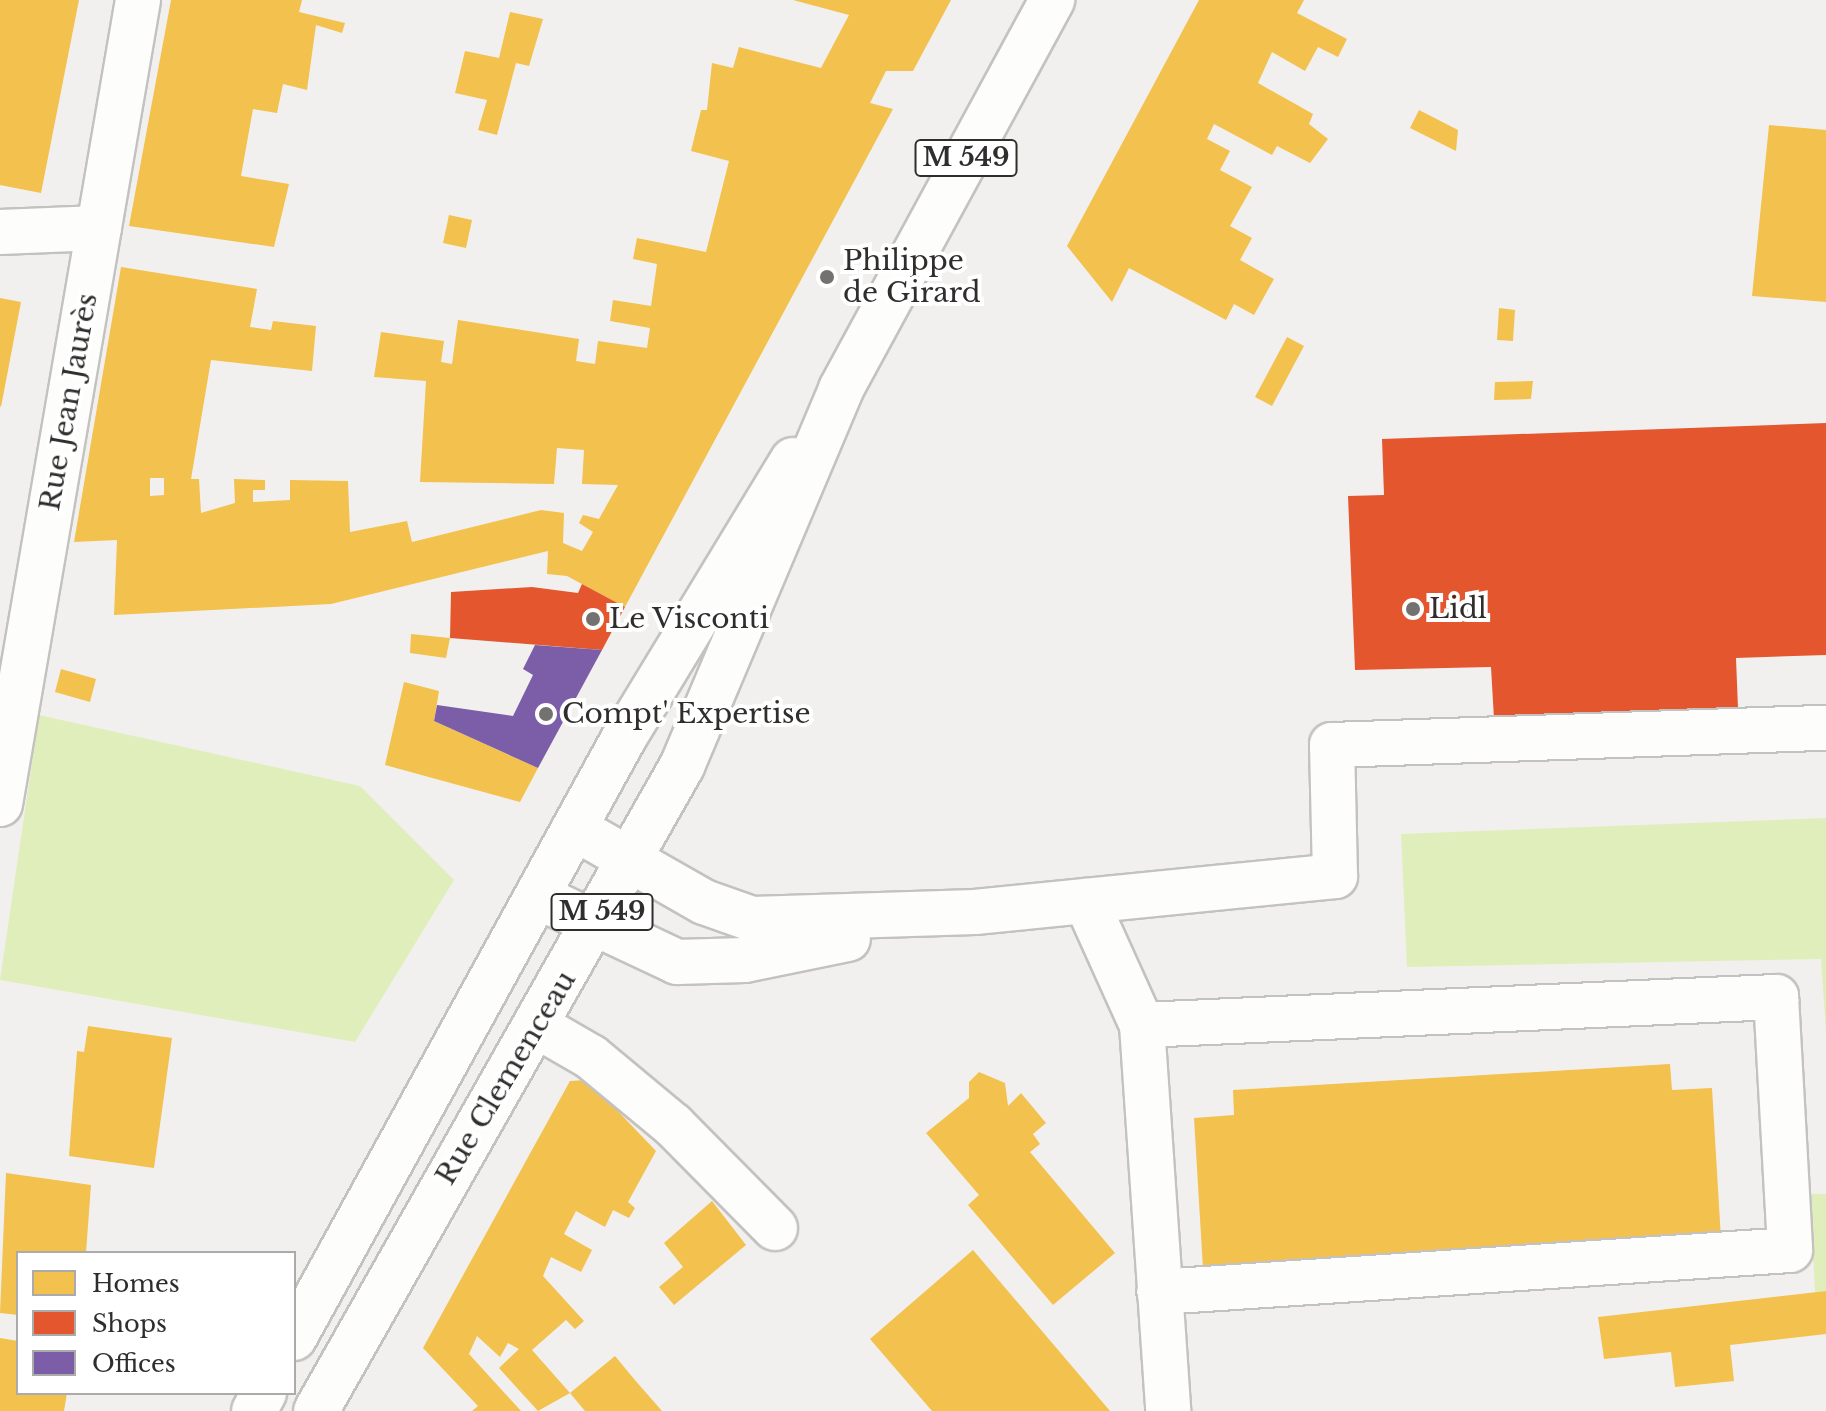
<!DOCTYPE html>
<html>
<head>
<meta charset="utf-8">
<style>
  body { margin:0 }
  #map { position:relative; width:1826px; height:1411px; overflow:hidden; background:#f2f0ee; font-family:"Libre Baskerville",serif }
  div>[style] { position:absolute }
  .green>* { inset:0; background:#e0eebc }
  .homes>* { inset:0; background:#f2c14e }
  .shops>* { inset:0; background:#e4572e }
  .offices>* { inset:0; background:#7b5ea7 }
  .roads { filter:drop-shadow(2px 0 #c4c2c0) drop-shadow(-2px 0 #c4c2c0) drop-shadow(0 2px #c4c2c0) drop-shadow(0 -2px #c4c2c0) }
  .minor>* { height:44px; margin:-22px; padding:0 22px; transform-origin:22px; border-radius:22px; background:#fdfdfc }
  .major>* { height:44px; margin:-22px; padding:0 22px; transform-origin:22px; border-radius:22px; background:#fdfdfc }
  .dots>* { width:22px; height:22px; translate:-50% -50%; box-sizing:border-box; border:4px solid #fff; border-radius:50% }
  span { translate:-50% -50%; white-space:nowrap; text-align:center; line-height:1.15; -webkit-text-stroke:8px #fff; paint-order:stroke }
  .shield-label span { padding:2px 6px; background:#fff; border:2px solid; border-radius:6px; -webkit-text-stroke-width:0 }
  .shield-label { font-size:26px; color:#302e2d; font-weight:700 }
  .poi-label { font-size:28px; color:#302e2d }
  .left { translate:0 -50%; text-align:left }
  .street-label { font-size:28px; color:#302e2d }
  .legend { position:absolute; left:16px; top:1251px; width:280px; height:144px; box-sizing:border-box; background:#fff; border:2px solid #acabab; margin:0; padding:10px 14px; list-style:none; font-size:24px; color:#302e2d }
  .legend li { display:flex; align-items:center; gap:16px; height:40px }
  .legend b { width:40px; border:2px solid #acabab }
</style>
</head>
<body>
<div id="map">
  <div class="green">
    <i style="clip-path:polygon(39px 715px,360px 786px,454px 880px,355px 1042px,0 980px)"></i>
    <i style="clip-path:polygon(1826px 818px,1826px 1034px,1821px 959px,1407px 967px,1401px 834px)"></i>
    <i style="clip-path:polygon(1810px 1194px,1826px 1194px,1826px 1291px,1815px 1292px)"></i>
  </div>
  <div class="homes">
    <i style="clip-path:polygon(0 0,79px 0,41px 193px,0 185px)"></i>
    <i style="clip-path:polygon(171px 0,302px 0,299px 12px,345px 23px,342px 33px,316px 25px,307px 90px,283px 84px,277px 113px,253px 109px,241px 176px,289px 184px,274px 247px,129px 226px)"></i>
    <i style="clip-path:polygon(evenodd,793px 0,951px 0,913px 71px,886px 71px,870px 103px,893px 109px,625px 607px,567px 576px,547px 574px,548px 551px,331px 604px,114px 615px,117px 540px,74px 542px,121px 267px,257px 289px,250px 327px,271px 330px,273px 321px,316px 326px,312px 371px,211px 360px,191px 479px,199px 479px,201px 513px,235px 503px,234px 479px,265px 480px,265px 490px,253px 490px,253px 502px,290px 500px,290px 480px,348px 481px,350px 532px,407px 521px,412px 542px,541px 510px,564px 513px,563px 543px,582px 551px,593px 532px,579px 523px,583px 515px,599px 519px,618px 485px,582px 484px,584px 450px,557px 448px,554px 484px,420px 482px,426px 381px,374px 377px,381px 332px,444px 341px,441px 362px,452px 364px,458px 320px,579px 339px,576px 361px,595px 364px,598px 341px,647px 348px,650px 328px,610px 321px,613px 300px,651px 306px,657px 264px,633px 259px,637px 238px,706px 252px,729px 161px,691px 151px,701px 110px,707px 110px,712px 63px,733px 68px,739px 47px,821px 68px,849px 15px,793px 0,150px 478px,164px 478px,164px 495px,150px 496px,150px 478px)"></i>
    <i style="clip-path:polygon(1199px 0,1304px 0,1297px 13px,1347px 39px,1338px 57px,1318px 47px,1305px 71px,1272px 52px,1258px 83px,1313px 114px,1309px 124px,1328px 139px,1310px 163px,1277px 146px,1272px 155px,1214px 124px,1207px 139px,1230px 151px,1220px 170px,1252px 187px,1230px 226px,1252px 238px,1240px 260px,1274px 279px,1254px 315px,1234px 304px,1226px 320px,1129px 268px,1112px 302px,1067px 246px)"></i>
    <i style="clip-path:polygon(510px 12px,543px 19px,529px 66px,516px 63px,497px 135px,478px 130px,487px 100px,455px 93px,465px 51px,499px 58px)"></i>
    <i style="clip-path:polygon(1419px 110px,1458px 130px,1456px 151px,1410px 128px)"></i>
    <i style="clip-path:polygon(1769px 125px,1826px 130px,1826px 302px,1752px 296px)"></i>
    <i style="clip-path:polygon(449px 215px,472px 220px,466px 248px,443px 243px)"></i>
    <i style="clip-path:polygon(0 298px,21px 302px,1px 407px,0 406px)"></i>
    <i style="clip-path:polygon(1499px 308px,1515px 310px,1513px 341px,1497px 340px)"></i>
    <i style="clip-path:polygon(1287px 337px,1304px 346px,1272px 406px,1255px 397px)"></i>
    <i style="clip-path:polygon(1533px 381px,1531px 399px,1494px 400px,1495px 382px)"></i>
    <i style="clip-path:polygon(411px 634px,450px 638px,446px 658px,410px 653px)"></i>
    <i style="clip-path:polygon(61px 669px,96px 679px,90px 702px,55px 692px)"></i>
    <i style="clip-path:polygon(404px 682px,439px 691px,434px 721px,538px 768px,520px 802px,385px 765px)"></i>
    <i style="clip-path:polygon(88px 1026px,172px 1038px,154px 1168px,69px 1156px,77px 1051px,84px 1052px)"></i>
    <i style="clip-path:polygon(1670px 1064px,1672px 1090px,1712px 1088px,1721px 1239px,1203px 1269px,1194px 1118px,1234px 1115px,1233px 1090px)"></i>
    <i style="clip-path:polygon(979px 1072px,1005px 1083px,1008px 1106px,1021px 1093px,1046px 1123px,1033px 1134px,1040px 1144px,1030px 1152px,1115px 1253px,1053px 1305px,968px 1205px,979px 1195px,926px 1133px,969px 1098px,969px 1082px)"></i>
    <i style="clip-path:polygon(588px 1080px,656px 1151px,628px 1202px,635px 1208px,629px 1218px,613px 1210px,605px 1227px,576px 1211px,564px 1234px,592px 1250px,581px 1272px,551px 1257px,543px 1276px,584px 1321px,575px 1329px,566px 1320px,532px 1350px,570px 1393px,538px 1411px,499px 1368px,519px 1349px,508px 1343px,500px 1357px,477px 1336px,469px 1354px,521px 1411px,472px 1411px,478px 1406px,423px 1348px,570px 1081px)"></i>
    <i style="clip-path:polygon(6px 1173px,91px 1185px,86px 1253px,18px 1253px,18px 1315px,0 1313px)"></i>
    <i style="clip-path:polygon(712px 1201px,746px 1245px,674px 1305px,659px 1287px,683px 1267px,664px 1243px)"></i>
    <i style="clip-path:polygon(973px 1250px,1110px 1411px,932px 1411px,870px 1339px)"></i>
    <i style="clip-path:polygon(1826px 1291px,1826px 1334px,1730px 1345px,1734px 1381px,1675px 1387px,1671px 1352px,1604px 1359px,1598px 1317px)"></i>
    <i style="clip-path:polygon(0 1338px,18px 1341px,18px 1393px,67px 1393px,64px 1411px,0 1411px)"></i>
    <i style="clip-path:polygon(615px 1356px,634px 1379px,662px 1411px,585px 1411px,570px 1393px)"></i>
  </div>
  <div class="shops">
    <i style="clip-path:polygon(1826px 423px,1826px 655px,1736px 658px,1738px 708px,1494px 719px,1491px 667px,1355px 670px,1348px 496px,1384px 495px,1382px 439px)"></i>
    <i style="clip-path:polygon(582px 584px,625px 607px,602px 650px,450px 638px,451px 592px,532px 587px,578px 593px)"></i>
  </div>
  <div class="offices">
    <i style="clip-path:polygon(535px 645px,602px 650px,538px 768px,434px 721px,437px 705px,513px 716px,533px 675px,523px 669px)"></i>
  </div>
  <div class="roads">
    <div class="minor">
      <i style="left:0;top:232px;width:99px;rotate:-2.3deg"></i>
      <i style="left:0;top:804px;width:816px;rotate:-80.26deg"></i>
      <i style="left:576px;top:829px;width:147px;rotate:29.7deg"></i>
      <i style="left:704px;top:902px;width:51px;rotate:19.5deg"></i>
      <i style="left:752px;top:919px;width:223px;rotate:-1.8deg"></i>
      <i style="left:975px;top:912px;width:362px;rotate:-5.7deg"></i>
      <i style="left:1335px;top:876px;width:131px;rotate:-91.3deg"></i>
      <i style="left:1332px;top:745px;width:494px;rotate:-2deg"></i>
      <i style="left:539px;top:897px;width:153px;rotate:25.2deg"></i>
      <i style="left:677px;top:962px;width:68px;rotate:-1.7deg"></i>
      <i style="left:745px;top:960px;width:105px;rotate:-11.5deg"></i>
      <i style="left:1086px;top:901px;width:136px;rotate:65.7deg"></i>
      <i style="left:1142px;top:1025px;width:387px;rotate:86.1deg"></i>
      <i style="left:1142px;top:1025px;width:635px;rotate:-2.53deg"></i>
      <i style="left:1776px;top:997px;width:253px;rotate:86.8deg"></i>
      <i style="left:1790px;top:1250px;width:632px;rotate:176.19deg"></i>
      <i style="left:539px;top:1027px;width:60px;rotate:30deg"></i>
      <i style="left:591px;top:1057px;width:107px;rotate:39.7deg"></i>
      <i style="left:673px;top:1125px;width:145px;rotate:45.3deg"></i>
    </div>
    <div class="major">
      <i style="left:294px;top:1338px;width:687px;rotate:-61.2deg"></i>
      <i style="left:625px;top:736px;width:323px;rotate:-58.7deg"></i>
      <i style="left:254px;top:1411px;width:21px;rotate:-61deg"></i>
      <i style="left:316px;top:1411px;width:742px;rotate:-60.43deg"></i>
      <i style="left:682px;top:766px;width:409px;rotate:-67.1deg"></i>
      <i style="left:841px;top:389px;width:443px;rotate:-61.5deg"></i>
    </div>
  </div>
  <div class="dots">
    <i style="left:827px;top:277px;background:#747271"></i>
    <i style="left:1413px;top:609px;background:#747271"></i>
    <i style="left:593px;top:619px;background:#747271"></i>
    <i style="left:546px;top:714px;background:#747271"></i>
  </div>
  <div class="shield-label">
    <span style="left:966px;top:158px">M 549</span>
    <span style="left:602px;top:912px">M 549</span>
  </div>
  <div class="poi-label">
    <span class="left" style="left:843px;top:277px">Philippe<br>de Girard</span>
    <span class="left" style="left:1429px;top:609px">Lidl</span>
    <span class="left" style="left:609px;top:619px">Le Visconti</span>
    <span class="left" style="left:562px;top:714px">Compt' Expertise</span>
  </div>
  <div class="street-label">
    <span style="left:69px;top:402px;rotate:-80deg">Rue Jean Jaurès</span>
    <span style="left:506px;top:1078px;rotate:-59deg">Rue Clemenceau</span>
  </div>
  <ul class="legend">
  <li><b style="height:22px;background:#f2c14e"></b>Homes</li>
  <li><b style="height:22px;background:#e4572e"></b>Shops</li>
  <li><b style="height:22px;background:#7b5ea7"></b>Offices</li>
  </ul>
</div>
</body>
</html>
